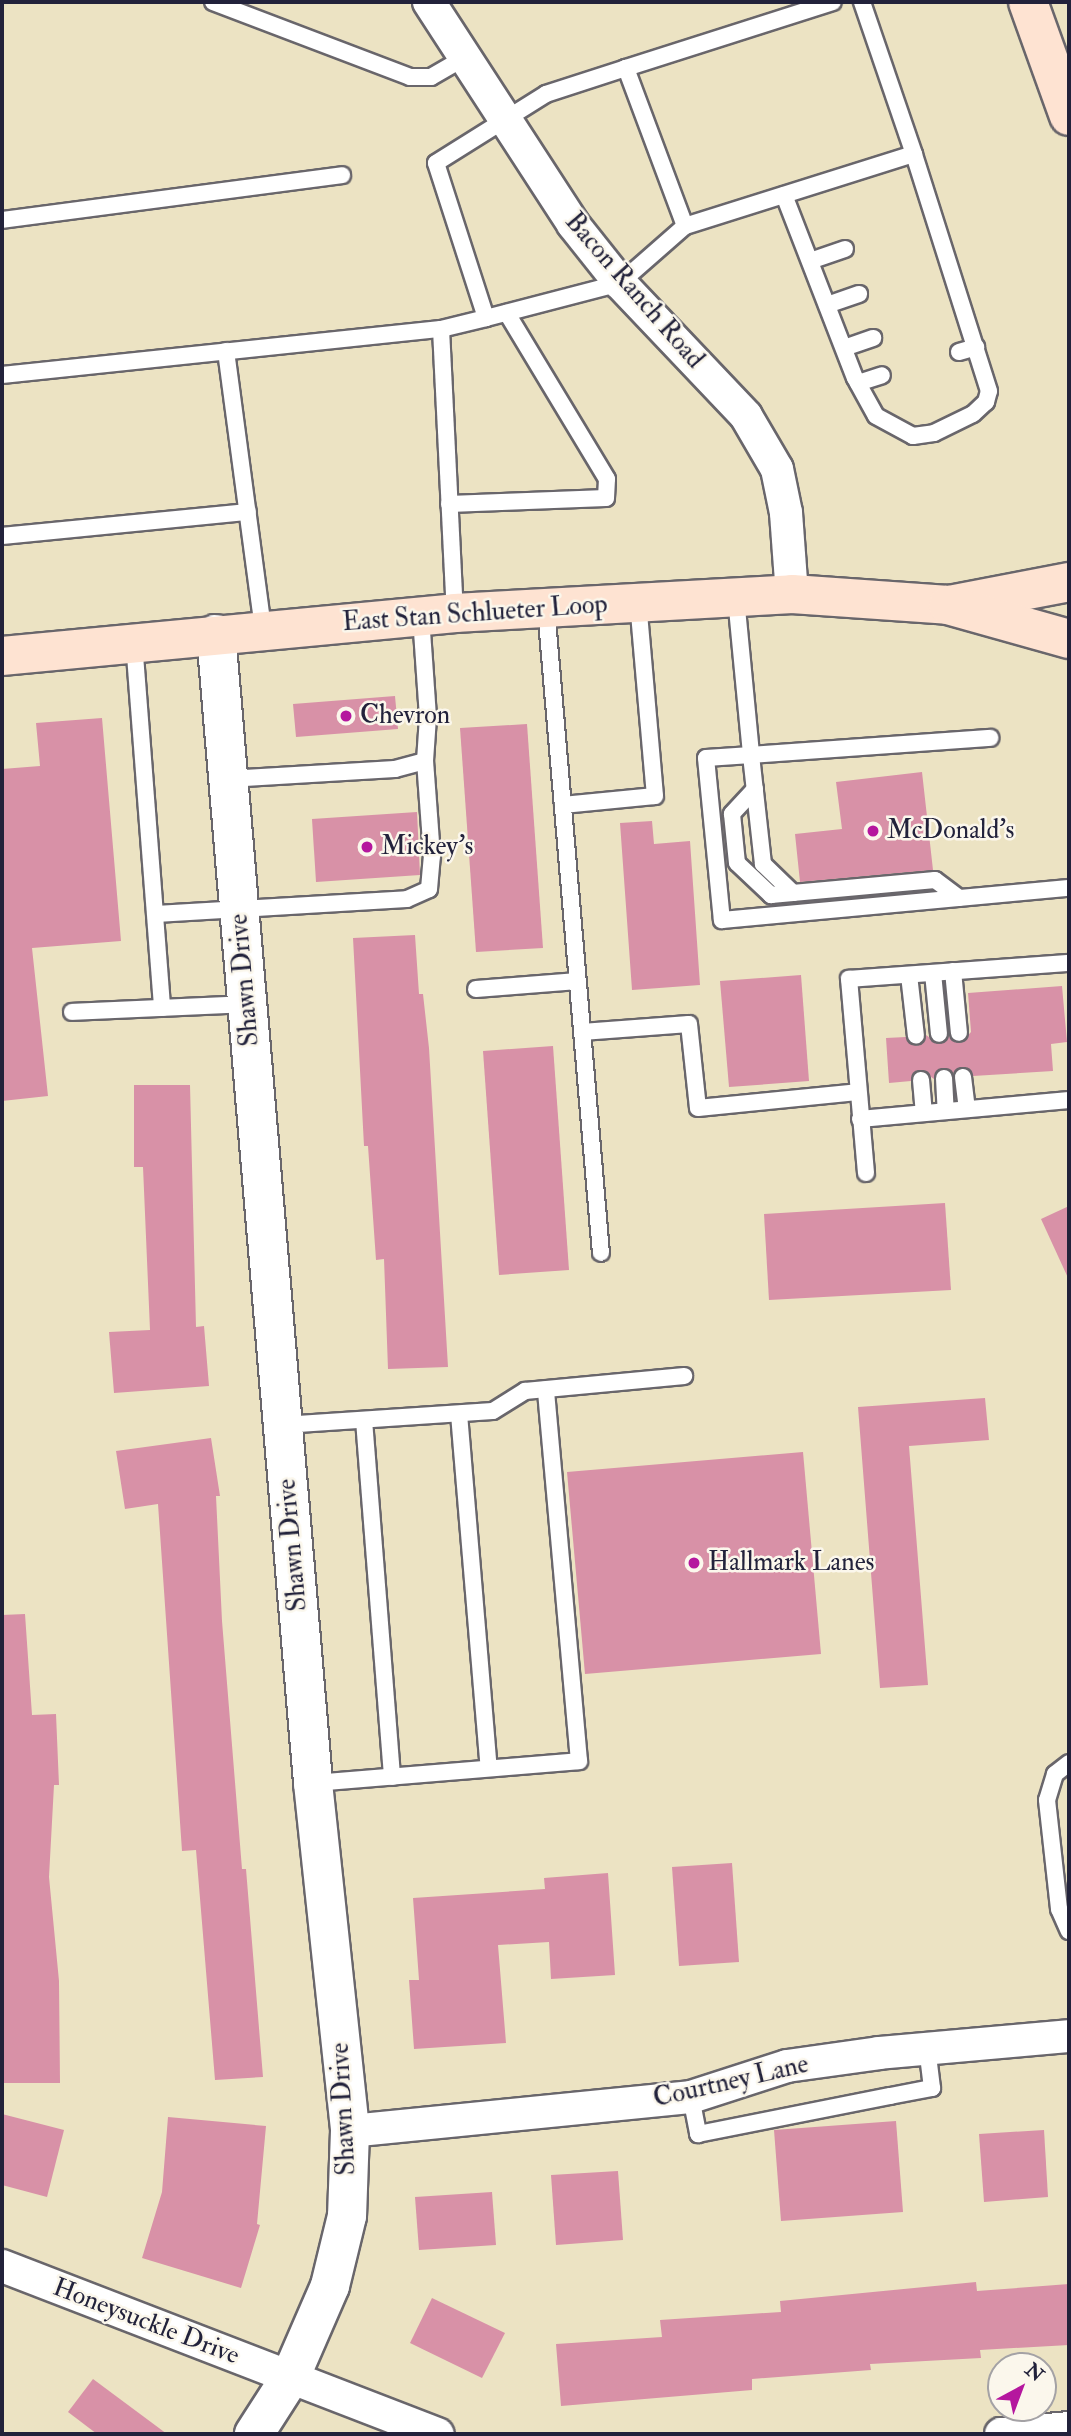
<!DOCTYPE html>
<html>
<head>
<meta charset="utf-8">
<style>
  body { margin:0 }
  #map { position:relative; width:1071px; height:2436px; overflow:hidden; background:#ece3c3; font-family:"IM FELL Double Pica",serif }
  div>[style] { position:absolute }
  .building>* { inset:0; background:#d891a7 }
  .roads { filter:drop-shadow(2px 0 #69666b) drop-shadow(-2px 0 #69666b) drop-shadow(0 2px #69666b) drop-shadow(0 -2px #69666b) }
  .service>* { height:16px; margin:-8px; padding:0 8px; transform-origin:8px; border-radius:8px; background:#fff }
  .minor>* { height:32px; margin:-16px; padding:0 16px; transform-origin:16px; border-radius:16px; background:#fff }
  .tertiary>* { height:38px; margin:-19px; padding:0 19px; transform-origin:19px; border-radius:19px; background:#fff }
  .secondary>* { height:38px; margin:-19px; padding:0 19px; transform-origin:19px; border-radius:19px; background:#fee3d2 }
  .dots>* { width:19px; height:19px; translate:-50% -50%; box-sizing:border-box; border:4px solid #fbf7ec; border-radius:50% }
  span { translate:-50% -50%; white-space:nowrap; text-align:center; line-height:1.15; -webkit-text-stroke:5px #fbf7ec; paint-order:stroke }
  .street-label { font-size:26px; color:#22223b }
  .poi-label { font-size:26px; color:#22223b }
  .left { translate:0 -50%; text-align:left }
  .frame { position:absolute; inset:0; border:4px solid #22223b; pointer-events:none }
  .north { position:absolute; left:987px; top:2352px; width:70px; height:70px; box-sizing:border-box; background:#fbf7ec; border:2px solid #a4a2a5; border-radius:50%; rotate:41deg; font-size:19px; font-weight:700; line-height:28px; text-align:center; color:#22223b }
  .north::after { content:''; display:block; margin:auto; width:24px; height:32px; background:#b5179e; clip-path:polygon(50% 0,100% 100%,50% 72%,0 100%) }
</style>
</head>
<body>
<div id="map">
  <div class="building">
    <i style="clip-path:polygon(395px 696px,398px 729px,296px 737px,293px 704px)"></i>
    <i style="clip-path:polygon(102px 718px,121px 941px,32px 948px,48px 1096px,2px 1101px,2px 769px,40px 766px,36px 723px)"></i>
    <i style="clip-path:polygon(527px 724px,543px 948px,476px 952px,460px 728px)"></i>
    <i style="clip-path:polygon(922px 772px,933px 870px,800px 882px,795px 834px,842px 829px,836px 782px)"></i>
    <i style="clip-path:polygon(417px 812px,420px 875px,316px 882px,312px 819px)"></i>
    <i style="clip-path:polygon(652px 821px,654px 844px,690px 841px,700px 985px,632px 990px,620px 823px)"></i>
    <i style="clip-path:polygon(415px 935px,419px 994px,423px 994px,429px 1048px,448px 1367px,388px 1369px,384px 1259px,376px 1260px,368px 1146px,364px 1146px,353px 938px)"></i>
    <i style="clip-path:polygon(801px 975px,809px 1081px,729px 1087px,720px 981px)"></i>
    <i style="clip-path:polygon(1062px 986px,1067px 1042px,1051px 1044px,1053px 1071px,973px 1076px,966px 1067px,953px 1073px,943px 1068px,934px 1079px,921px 1070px,911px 1081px,889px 1083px,886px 1038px,906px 1037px,917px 1046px,926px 1035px,939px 1044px,949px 1036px,961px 1043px,971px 1032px,968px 993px)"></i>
    <i style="clip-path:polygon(553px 1046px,569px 1270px,499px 1275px,483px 1051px)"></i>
    <i style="clip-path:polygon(134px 1085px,190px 1085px,196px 1327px,204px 1326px,209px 1386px,114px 1393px,109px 1332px,150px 1330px,143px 1167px,134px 1167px)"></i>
    <i style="clip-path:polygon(945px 1203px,951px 1290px,769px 1300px,764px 1214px)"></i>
    <i style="clip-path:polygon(1069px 1206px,1069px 1280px,1041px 1219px)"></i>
    <i style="clip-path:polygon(985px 1398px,989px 1440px,909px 1446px,928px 1685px,880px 1688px,858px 1407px)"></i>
    <i style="clip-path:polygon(211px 1438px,220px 1496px,216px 1496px,222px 1621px,242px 1869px,246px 1869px,263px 2077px,215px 2080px,196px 1850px,182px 1851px,158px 1504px,125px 1509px,116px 1451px)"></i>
    <i style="clip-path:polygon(803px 1452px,821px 1654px,585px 1674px,567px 1472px)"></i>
    <i style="clip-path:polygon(25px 1614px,32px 1715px,56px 1714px,59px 1785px,54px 1785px,49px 1877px,59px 1981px,60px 2083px,2px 2083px,2px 1615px)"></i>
    <i style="clip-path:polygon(732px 1863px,739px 1962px,679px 1966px,672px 1867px)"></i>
    <i style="clip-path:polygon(608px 1873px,615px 1975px,551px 1979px,549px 1942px,498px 1945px,506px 2043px,414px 2049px,409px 1980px,419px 1980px,413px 1898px,545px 1889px,544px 1878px)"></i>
    <i style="clip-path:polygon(2px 2114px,64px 2130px,47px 2197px,2px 2185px)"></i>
    <i style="clip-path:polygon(168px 2117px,266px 2126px,257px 2224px,260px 2225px,241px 2288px,142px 2258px,162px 2192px)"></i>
    <i style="clip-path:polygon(896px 2121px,903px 2212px,781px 2221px,774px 2130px)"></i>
    <i style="clip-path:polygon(1044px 2130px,1048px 2197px,984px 2202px,979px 2134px)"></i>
    <i style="clip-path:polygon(618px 2171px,623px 2240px,556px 2245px,551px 2175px)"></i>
    <i style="clip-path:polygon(492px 2192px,496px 2245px,419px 2250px,415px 2197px)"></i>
    <i style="clip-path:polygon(976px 2282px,977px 2291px,1069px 2284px,1069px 2345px,980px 2350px,981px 2358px,870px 2364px,871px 2370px,752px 2379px,752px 2390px,561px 2406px,556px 2344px,662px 2337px,660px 2320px,781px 2312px,780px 2301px)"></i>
    <i style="clip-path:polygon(432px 2298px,505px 2333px,482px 2378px,410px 2343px)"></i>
    <i style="clip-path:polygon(93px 2379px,167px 2434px,97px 2434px,68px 2412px)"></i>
  </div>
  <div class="roads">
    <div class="service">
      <i style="left:213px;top:2px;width:211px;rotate:20.8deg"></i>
      <i style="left:410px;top:77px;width:21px"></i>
      <i style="left:431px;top:77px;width:38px;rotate:-30deg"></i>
      <i style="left:626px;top:68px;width:217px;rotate:-17.7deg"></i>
      <i style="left:784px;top:195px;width:196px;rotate:68.8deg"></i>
      <i style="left:855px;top:378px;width:43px;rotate:61.1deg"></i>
      <i style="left:876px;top:416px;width:42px;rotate:28.4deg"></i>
      <i style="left:913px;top:436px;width:21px;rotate:-8deg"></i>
      <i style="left:934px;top:433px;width:43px;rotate:-26deg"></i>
      <i style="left:973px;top:414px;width:18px;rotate:-43deg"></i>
      <i style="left:986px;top:402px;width:11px;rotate:-75deg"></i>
      <i style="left:989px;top:391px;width:249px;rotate:-107.6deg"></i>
      <i style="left:2px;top:220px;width:343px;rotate:-7.5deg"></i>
      <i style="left:685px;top:226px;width:240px;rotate:-17.5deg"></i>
      <i style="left:914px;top:154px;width:161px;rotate:-108.9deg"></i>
      <i style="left:810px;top:261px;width:37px;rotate:-19deg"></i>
      <i style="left:827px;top:305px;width:34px;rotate:-19deg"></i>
      <i style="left:441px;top:329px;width:284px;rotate:87.2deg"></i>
      <i style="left:844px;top:348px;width:31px;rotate:-19deg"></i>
      <i style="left:226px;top:351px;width:281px;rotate:82.4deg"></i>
      <i style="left:959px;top:352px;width:18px;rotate:-16deg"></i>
      <i style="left:2px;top:375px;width:441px;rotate:-6deg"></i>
      <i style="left:441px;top:329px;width:46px;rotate:-13.7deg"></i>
      <i style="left:486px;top:318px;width:138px;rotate:-14.6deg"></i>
      <i style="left:620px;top:283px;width:86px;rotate:-41.2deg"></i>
      <i style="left:685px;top:226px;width:169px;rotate:-110.5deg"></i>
      <i style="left:626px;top:68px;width:84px;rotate:162deg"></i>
      <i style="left:546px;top:94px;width:130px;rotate:147.9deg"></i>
      <i style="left:436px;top:163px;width:163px;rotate:72.1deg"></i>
      <i style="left:858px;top:383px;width:25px;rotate:-18deg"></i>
      <i style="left:449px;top:504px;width:157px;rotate:-2.2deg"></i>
      <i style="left:606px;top:498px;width:19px;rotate:-87deg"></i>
      <i style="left:607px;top:479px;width:194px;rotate:-121.1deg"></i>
      <i style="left:2px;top:536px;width:247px;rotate:-5.6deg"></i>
      <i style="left:736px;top:598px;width:158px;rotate:84.5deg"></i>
      <i style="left:751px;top:755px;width:240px;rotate:-4.1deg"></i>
      <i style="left:546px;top:608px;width:647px;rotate:85.13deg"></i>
      <i style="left:134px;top:642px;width:367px;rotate:85.6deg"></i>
      <i style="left:228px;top:779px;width:167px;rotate:-3.4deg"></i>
      <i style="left:395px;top:769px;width:31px;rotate:-15deg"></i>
      <i style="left:425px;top:761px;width:44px;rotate:-86.1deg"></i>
      <i style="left:428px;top:717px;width:101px;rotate:-94deg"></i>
      <i style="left:755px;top:789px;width:34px;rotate:133deg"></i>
      <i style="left:732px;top:814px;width:49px;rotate:84.2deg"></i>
      <i style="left:737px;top:863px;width:47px;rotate:43.3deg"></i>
      <i style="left:771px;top:895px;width:22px;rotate:-5deg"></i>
      <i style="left:563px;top:805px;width:92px;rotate:-5.6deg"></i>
      <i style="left:655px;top:796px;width:194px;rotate:-95deg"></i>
      <i style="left:959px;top:898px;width:30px;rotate:-143deg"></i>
      <i style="left:935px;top:880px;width:143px;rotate:174.8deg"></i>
      <i style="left:793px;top:893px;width:42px;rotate:-136deg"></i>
      <i style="left:763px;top:864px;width:110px;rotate:-96.3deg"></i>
      <i style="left:751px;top:755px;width:45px;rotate:176.2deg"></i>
      <i style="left:706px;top:758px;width:163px;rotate:84.4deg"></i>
      <i style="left:722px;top:920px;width:348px;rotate:-5.3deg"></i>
      <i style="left:156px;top:914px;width:251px;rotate:-3.4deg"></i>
      <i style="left:407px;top:899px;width:24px;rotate:-24deg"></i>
      <i style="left:429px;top:889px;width:33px;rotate:-85deg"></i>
      <i style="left:432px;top:856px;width:95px;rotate:-94.2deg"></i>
      <i style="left:953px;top:971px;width:62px;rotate:84.5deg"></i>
      <i style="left:933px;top:973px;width:61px;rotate:84.4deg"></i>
      <i style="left:909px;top:975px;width:61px;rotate:83.5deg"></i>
      <i style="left:476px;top:989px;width:102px;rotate:-4.5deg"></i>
      <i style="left:72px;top:1012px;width:175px;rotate:-2.6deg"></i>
      <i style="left:582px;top:1032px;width:107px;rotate:-4.3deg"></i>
      <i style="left:689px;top:1024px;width:84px;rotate:83.9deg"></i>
      <i style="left:698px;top:1108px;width:160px;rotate:-5.7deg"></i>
      <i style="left:963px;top:1077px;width:32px;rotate:83deg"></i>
      <i style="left:944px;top:1078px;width:33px;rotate:87deg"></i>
      <i style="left:921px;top:1080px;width:33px;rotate:85deg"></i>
      <i style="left:860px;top:1119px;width:210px;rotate:-5.2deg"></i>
      <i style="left:866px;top:1173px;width:195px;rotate:-95deg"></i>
      <i style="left:849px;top:979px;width:221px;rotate:-4.2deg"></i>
      <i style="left:459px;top:1414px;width:355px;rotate:85.2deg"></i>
      <i style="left:364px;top:1420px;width:358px;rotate:85.5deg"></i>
      <i style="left:283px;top:1425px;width:210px;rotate:-3.8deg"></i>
      <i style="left:493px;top:1411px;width:38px;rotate:-32deg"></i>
      <i style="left:525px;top:1391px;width:160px;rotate:-5.4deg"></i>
      <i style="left:1069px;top:1763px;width:18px;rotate:142deg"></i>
      <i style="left:1055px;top:1774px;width:27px;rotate:107deg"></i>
      <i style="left:1047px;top:1800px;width:110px;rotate:83.7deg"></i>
      <i style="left:1059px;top:1909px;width:24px;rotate:66deg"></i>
      <i style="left:313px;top:1783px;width:267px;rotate:-4.7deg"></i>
      <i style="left:579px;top:1761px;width:373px;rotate:-95.1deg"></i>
      <i style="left:691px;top:2097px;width:38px;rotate:79deg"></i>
      <i style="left:698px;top:2134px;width:196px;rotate:-11.2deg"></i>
      <i style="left:890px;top:2096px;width:43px;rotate:-10.8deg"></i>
      <i style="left:932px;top:2088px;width:39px;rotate:-97deg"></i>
    </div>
    <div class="minor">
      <i style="left:429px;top:2px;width:265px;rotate:57deg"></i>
      <i style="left:573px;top:224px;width:75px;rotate:51.5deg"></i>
      <i style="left:620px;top:283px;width:183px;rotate:46.5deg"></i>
      <i style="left:746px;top:416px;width:61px;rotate:59.7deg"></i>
      <i style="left:777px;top:469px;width:45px;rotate:78.4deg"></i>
      <i style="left:786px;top:513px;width:81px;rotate:85.8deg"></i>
      <i style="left:350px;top:2131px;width:343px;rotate:-5.7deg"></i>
      <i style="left:691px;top:2097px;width:101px;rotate:-17.9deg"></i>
      <i style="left:787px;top:2066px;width:93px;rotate:-8deg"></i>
      <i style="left:879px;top:2053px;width:191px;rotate:-5.1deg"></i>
      <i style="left:2px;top:2266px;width:467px;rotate:21.1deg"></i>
      <i style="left:1001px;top:2434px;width:68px;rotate:-5deg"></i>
    </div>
    <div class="tertiary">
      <i style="left:216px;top:634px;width:1153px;rotate:85.17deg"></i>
      <i style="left:313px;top:1783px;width:350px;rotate:83.9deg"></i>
      <i style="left:350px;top:2131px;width:85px;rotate:92deg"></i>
      <i style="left:347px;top:2216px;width:72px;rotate:103.7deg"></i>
      <i style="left:330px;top:2286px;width:100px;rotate:113.5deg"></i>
      <i style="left:290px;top:2378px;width:67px;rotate:122.7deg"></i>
    </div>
    <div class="secondary">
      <i style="left:1028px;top:2px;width:121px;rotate:70.2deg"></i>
      <i style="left:954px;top:604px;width:117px;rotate:-10.8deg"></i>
      <i style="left:2px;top:656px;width:455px;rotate:-5.4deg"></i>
      <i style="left:455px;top:613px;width:338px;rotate:-3.2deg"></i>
      <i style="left:792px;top:594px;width:156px;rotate:4deg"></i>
      <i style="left:948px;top:605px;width:126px;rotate:15.7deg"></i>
    </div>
  </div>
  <div class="dots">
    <i style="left:346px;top:716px;background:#b5179e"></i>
    <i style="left:873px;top:831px;background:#b5179e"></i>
    <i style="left:367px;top:847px;background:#b5179e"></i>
    <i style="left:694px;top:1563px;background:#b5179e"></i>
  </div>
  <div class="street-label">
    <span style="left:634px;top:291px;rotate:49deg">Bacon Ranch Road</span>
    <span style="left:475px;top:614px;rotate:-4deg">East Stan Schlueter Loop</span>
    <span style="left:245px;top:980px;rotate:-95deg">Shawn Drive</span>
    <span style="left:293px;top:1545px;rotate:-95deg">Shawn Drive</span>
    <span style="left:731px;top:2082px;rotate:-13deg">Courtney Lane</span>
    <span style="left:344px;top:2109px;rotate:-93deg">Shawn Drive</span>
    <span style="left:146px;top:2322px;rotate:21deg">Honeysuckle Drive</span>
  </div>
  <div class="poi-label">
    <span class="left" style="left:360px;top:716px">Chevron</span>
    <span class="left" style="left:887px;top:831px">McDonald's</span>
    <span class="left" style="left:381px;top:847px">Mickey's</span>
    <span class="left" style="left:708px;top:1563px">Hallmark Lanes</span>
  </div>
  <div class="frame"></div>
  <div class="north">N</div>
</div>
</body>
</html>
